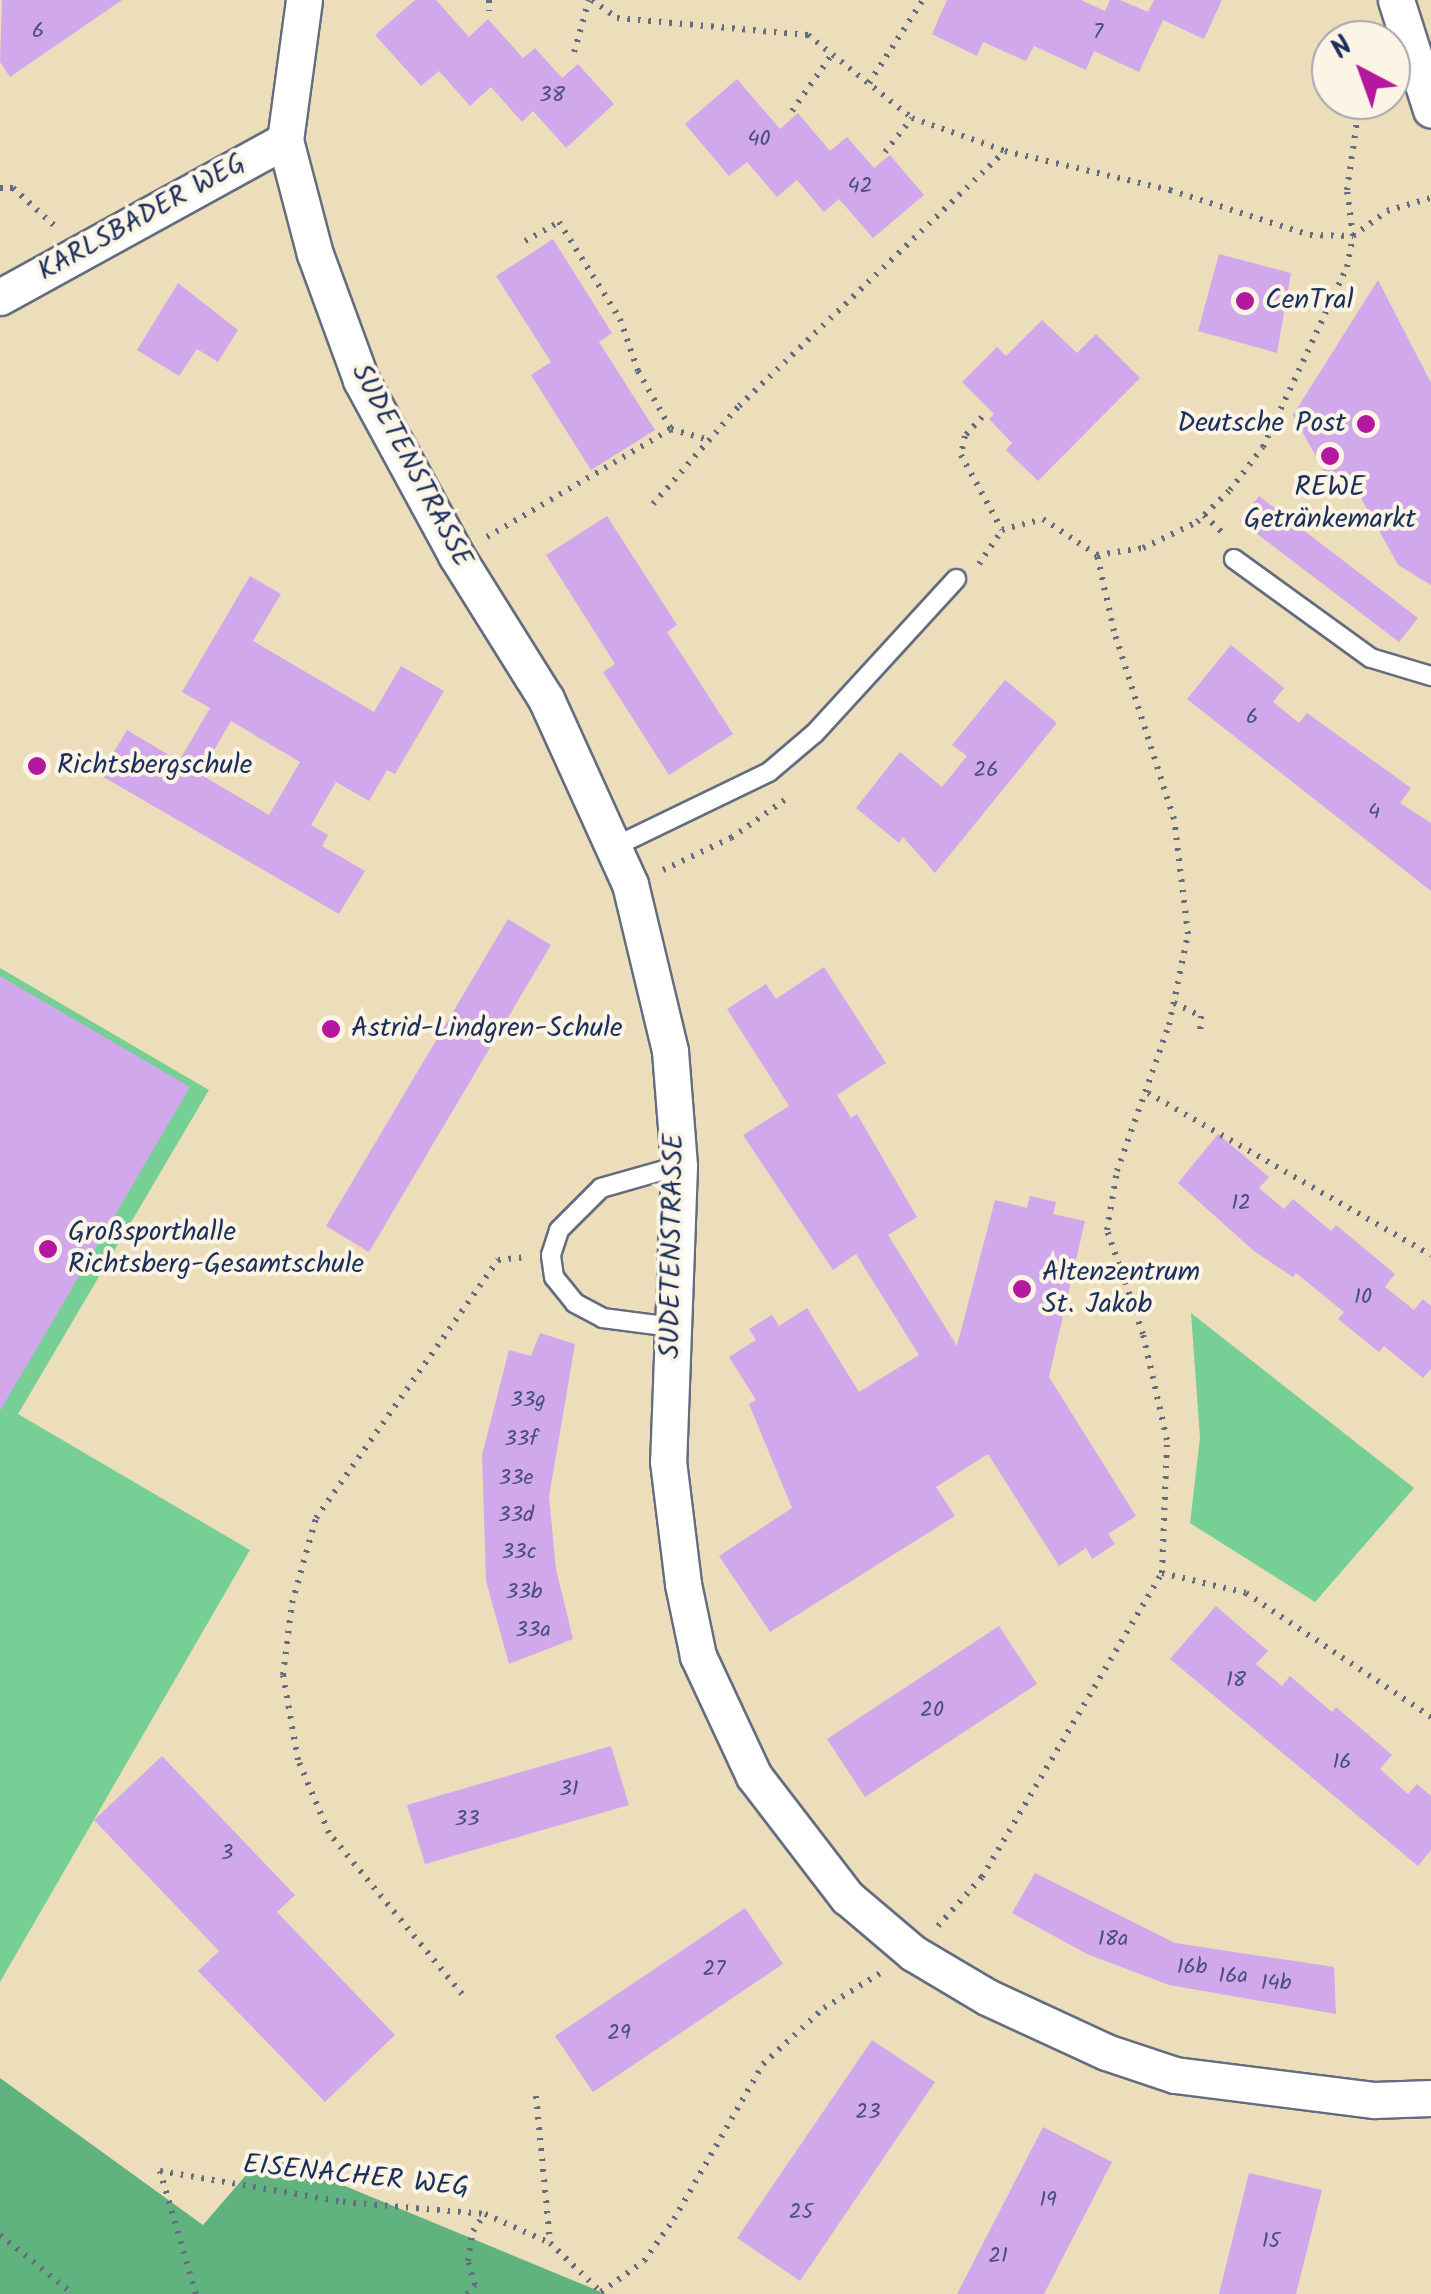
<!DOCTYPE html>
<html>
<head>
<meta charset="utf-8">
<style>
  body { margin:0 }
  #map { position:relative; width:1431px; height:2294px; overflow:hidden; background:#ecdebb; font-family:Kalam,sans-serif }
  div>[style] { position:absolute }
  .green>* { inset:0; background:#76cf95 }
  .forest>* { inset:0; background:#60b27e }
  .building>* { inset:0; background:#d1a8ec }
  .path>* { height:6px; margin-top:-3px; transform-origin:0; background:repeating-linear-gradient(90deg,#646c7f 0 2.5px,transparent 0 10.5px) }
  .roads { filter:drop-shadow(2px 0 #646c7f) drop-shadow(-2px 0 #646c7f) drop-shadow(0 2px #646c7f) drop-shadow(0 -2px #646c7f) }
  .service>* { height:18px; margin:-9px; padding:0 9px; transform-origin:9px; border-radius:9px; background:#fff }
  .minor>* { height:35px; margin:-17.5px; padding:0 17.5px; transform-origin:17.5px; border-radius:17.5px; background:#fff }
  .dots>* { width:28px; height:28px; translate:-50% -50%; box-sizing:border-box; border:5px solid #fcf5e5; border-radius:50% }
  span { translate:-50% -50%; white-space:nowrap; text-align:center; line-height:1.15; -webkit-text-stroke:8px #fcf5e5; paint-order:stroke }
  .number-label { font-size:22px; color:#484d82 }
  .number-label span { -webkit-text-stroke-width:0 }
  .street-label { font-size:28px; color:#1b2f5e }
  .poi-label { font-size:28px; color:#1b2f5e }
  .left { translate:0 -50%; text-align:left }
  .right { translate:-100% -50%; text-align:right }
  .north { position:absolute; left:1311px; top:20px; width:100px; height:100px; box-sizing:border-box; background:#fcf5e5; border:2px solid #a2a6af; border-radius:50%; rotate:319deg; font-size:28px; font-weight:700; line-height:40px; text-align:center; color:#1b2f5e }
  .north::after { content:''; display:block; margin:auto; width:35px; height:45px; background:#b5179e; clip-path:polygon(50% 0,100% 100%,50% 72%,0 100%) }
</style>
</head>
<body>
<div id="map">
  <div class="green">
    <i style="clip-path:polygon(0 968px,209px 1090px,18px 1414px,250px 1550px,0 1982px)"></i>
    <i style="clip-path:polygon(1191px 1313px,1414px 1488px,1315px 1602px,1190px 1523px,1200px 1438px)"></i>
  </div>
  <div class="forest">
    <i style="clip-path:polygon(0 2078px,203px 2225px,265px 2153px,606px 2294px,0 2294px)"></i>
  </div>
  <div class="building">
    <i style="clip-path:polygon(122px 0,10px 77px,0 62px,2px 0)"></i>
    <i style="clip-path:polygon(415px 0,436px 0,469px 37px,488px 19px,523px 58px,535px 48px,562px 78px,578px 64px,614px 104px,566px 148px,533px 111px,522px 122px,491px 87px,470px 106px,439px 71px,421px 86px,375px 35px)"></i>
    <i style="clip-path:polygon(947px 0,1081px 0,1105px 11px,1110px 0,1120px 0,1148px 12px,1154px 0,1222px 0,1204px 39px,1163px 20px,1139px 72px,1094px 51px,1086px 70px,1034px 46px,1026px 61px,983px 42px,977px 56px,932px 34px)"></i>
    <i style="clip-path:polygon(737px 79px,780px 129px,798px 113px,830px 151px,847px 137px,874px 168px,890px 155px,924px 195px,873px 238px,839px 199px,824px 212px,797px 180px,777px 197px,747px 162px,729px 176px,685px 124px)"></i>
    <i style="clip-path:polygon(553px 239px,612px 333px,599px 342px,655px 430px,591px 470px,531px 375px,551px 362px,496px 276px)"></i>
    <i style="clip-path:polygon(1219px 254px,1291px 273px,1277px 353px,1198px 331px)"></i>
    <i style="clip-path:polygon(1378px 280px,1431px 383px,1431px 585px,1398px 565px,1346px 471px,1329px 480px,1293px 415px)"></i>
    <i style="clip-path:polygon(178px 283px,238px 330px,218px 362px,197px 349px,179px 376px,137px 350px)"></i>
    <i style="clip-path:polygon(1042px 320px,1077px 353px,1096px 334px,1140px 378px,1038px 481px,1006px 450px,1012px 443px,989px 419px,994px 414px,962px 382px,997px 347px,1006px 356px)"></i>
    <i style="clip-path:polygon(1259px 496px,1418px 618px,1399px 642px,1240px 521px)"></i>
    <i style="clip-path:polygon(607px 516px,677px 625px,667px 632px,733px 734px,669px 775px,603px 672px,615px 664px,546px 555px)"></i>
    <i style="clip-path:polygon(evenodd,250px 576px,281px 594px,253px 641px,374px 712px,401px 666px,444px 691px,395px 774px,387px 770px,369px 801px,336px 782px,311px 825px,328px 835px,322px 846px,365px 871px,339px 914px,100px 775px,127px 730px,179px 761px,210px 708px,182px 692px,250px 576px,231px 721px,300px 762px,269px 815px,200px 774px,231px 721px)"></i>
    <i style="clip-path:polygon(1231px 645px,1284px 688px,1273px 702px,1299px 723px,1307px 713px,1411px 788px,1400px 803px,1431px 823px,1431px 891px,1187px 699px)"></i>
    <i style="clip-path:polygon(1005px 680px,1057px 723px,935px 873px,903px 837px,899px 843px,856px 808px,900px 752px,942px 787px,967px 756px,952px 745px)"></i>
    <i style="clip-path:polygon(508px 919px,551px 945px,369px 1252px,326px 1226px)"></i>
    <i style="clip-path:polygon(824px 967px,886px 1063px,837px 1095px,851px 1118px,857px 1114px,917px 1217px,888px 1235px,957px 1346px,995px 1200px,1027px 1208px,1030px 1196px,1056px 1202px,1053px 1214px,1085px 1221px,1049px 1377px,1136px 1516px,1108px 1534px,1115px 1544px,1092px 1559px,1086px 1548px,1059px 1566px,988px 1454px,936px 1487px,955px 1516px,770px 1632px,719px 1556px,792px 1508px,749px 1404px,756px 1400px,729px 1357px,756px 1340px,749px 1329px,772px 1315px,779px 1326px,807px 1308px,859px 1392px,919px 1355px,856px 1254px,833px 1270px,743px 1135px,789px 1106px,727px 1009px,766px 984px,776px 999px)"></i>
    <i style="clip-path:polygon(0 976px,190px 1087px,0 1411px)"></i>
    <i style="clip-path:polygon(1218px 1134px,1269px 1177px,1259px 1188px,1284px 1209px,1293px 1199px,1331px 1231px,1336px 1225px,1395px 1274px,1385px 1287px,1414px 1310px,1423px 1299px,1431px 1306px,1431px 1369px,1423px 1378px,1384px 1346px,1379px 1352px,1338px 1319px,1344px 1312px,1296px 1273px,1293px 1277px,1254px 1251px,1178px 1183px)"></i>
    <i style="clip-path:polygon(540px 1333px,575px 1344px,549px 1497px,556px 1569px,573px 1639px,509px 1664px,486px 1581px,482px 1455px,509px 1350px,531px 1356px)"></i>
    <i style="clip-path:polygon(1216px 1606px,1268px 1651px,1256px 1664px,1282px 1686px,1290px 1676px,1332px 1712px,1336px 1707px,1392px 1755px,1380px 1769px,1408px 1794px,1417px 1784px,1431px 1796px,1431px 1850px,1418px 1866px,1170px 1659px)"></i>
    <i style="clip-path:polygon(999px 1626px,1037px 1684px,865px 1797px,827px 1739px)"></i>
    <i style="clip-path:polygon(611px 1746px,629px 1805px,425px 1864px,407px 1805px)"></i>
    <i style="clip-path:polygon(162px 1756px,295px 1895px,277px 1912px,395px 2035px,325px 2102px,198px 1971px,219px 1951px,94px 1820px)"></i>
    <i style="clip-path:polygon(1035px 1873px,1175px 1943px,1334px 1967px,1336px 2014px,1169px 1985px,1087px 1954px,1012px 1913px)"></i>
    <i style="clip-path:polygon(745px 1908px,783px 1964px,593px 2092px,555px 2036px)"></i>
    <i style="clip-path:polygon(872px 2040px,935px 2082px,800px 2281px,737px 2238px)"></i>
    <i style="clip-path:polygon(1043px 2127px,1112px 2162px,1044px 2294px,957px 2294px)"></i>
    <i style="clip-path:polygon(1249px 2173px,1322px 2190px,1296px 2294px,1219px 2294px)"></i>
  </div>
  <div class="path">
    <i style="left:489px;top:0;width:11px;rotate:90deg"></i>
    <i style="left:592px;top:0;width:31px;rotate:36deg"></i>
    <i style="left:617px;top:18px;width:192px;rotate:5.1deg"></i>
    <i style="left:808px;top:35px;width:133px;rotate:38.6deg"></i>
    <i style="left:912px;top:118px;width:99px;rotate:19.5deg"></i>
    <i style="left:574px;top:52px;width:54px;rotate:-73.9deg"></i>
    <i style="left:869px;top:83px;width:99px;rotate:-57deg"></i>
    <i style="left:792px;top:111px;width:70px;rotate:-54.9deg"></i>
    <i style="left:885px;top:152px;width:43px;rotate:-51.5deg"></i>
    <i style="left:0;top:188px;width:13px"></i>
    <i style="left:13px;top:188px;width:59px;rotate:42.3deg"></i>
    <i style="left:525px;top:241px;width:39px;rotate:-29deg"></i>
    <i style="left:559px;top:222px;width:115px;rotate:57.8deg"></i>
    <i style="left:620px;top:319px;width:55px;rotate:70.9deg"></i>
    <i style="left:638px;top:371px;width:67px;rotate:60.4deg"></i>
    <i style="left:671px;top:429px;width:40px;rotate:16deg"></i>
    <i style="left:982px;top:417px;width:25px;rotate:132deg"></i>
    <i style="left:965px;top:436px;width:19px;rotate:102deg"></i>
    <i style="left:961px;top:455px;width:85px;rotate:61.3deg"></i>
    <i style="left:653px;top:504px;width:130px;rotate:-48.7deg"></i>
    <i style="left:739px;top:406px;width:368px;rotate:-43.8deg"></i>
    <i style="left:1005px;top:151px;width:170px;rotate:13.3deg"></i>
    <i style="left:1170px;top:190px;width:147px;rotate:17.8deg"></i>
    <i style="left:1310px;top:235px;width:43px;rotate:1.3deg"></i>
    <i style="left:1353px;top:236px;width:46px;rotate:-97.4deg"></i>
    <i style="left:1347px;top:190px;width:91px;rotate:-81.8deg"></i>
    <i style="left:1204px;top:515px;width:29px;rotate:44deg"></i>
    <i style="left:487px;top:537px;width:213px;rotate:-30.4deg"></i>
    <i style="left:979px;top:564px;width:41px;rotate:-55.9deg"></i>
    <i style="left:1002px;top:530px;width:42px;rotate:-15deg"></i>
    <i style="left:1043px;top:519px;width:65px;rotate:33.7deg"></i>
    <i style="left:663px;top:870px;width:75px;rotate:-25.2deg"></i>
    <i style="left:731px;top:838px;width:67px;rotate:-35.3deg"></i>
    <i style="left:1174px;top:1003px;width:30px;rotate:26deg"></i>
    <i style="left:1201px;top:1016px;width:17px;rotate:93deg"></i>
    <i style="left:1148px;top:1093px;width:326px;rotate:29.8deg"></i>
    <i style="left:1162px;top:1573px;width:133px;rotate:-87.8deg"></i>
    <i style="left:1167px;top:1440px;width:109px;rotate:-102.8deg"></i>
    <i style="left:1143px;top:1334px;width:110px;rotate:-109.1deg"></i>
    <i style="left:1107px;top:1230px;width:60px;rotate:-80.4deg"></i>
    <i style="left:1117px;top:1171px;width:155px;rotate:-70.4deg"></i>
    <i style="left:1169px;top:1025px;width:93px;rotate:-78.2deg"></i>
    <i style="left:1188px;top:934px;width:116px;rotate:-96.9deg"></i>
    <i style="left:1174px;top:819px;width:197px;rotate:-107.7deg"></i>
    <i style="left:1114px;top:631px;width:78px;rotate:-102.6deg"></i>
    <i style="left:1097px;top:555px;width:47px;rotate:-8.7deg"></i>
    <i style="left:1143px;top:548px;width:60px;rotate:-25.7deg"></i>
    <i style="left:1197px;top:522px;width:46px;rotate:-44.1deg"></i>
    <i style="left:1230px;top:490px;width:54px;rotate:-52.5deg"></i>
    <i style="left:1263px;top:447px;width:199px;rotate:-65deg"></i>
    <i style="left:1347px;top:267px;width:32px;rotate:-79deg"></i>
    <i style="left:1353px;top:236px;width:42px;rotate:-36.3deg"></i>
    <i style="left:1387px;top:211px;width:46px;rotate:-16.5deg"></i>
    <i style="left:938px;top:1926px;width:66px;rotate:-48.1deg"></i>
    <i style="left:982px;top:1877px;width:353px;rotate:-59.4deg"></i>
    <i style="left:1162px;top:1573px;width:86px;rotate:13.4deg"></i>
    <i style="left:1246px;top:1593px;width:223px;rotate:33.8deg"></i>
    <i style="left:462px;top:1994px;width:209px;rotate:-129.6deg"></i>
    <i style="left:329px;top:1833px;width:79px;rotate:-113deg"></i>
    <i style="left:298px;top:1760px;width:86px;rotate:-100deg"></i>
    <i style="left:283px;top:1675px;width:73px;rotate:-82.9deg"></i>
    <i style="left:292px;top:1603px;width:88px;rotate:-74.2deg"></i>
    <i style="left:316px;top:1518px;width:316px;rotate:-54.8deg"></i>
    <i style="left:498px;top:1260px;width:28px;rotate:-6deg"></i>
    <i style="left:536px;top:2096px;width:147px;rotate:84.5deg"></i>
    <i style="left:0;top:2235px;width:94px;rotate:38.9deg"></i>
    <i style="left:196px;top:2294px;width:128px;rotate:-106.3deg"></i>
    <i style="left:160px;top:2171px;width:186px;rotate:9.6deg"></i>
    <i style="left:343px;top:2202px;width:143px;rotate:4.8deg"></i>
    <i style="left:485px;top:2214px;width:71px;rotate:24deg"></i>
    <i style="left:550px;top:2243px;width:71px;rotate:43.9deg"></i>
    <i style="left:601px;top:2292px;width:53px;rotate:-35.8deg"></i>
    <i style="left:644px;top:2261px;width:52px;rotate:-54.5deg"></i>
    <i style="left:674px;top:2219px;width:179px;rotate:-60.1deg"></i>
    <i style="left:763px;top:2064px;width:83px;rotate:-42.6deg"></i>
    <i style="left:824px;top:2008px;width:68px;rotate:-31.8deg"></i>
    <i style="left:467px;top:2294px;width:12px;rotate:-48deg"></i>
    <i style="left:475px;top:2285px;width:25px;rotate:-106deg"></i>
    <i style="left:468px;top:2261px;width:30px;rotate:-81deg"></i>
    <i style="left:473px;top:2231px;width:21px;rotate:-55deg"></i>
  </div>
  <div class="roads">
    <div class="service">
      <i style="left:1234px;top:559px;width:169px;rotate:35.9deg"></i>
      <i style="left:1371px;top:658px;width:63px;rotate:16.7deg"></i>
      <i style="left:616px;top:846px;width:170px;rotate:-25.8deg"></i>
      <i style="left:769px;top:772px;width:60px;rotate:-40.3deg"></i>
      <i style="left:815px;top:733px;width:209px;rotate:-47.5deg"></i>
      <i style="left:672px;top:1327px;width:70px;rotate:-172.6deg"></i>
      <i style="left:603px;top:1318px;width:32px;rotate:-152deg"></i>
      <i style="left:575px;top:1303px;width:33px;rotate:-129deg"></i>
      <i style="left:554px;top:1277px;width:22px;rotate:-98deg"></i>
      <i style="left:551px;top:1255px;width:26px;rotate:-72deg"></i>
      <i style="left:559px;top:1230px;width:59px;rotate:-45deg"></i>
      <i style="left:601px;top:1188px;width:81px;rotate:-15.8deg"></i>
    </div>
    <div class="minor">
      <i style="left:304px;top:0;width:141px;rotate:97.7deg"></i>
      <i style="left:285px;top:140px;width:118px;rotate:75.3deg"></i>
      <i style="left:315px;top:254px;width:134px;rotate:69.9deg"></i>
      <i style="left:361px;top:380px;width:199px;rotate:61.5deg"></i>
      <i style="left:456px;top:555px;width:170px;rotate:58deg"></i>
      <i style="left:546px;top:699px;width:203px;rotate:65.6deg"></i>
      <i style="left:630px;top:884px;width:172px;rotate:76.5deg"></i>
      <i style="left:670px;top:1051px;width:115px;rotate:85.5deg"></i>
      <i style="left:679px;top:1166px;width:295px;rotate:92.1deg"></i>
      <i style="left:668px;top:1461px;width:124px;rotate:83deg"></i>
      <i style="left:683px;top:1584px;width:74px;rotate:78.2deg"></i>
      <i style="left:698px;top:1656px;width:132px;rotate:65deg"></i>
      <i style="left:754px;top:1776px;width:153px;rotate:52.5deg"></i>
      <i style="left:847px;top:1897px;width:87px;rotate:40.3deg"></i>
      <i style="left:913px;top:1953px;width:86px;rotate:30.7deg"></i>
      <i style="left:987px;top:1997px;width:131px;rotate:24.8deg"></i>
      <i style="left:1106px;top:2052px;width:73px;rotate:18.4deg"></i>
      <i style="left:1175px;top:2075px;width:201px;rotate:7.2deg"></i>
      <i style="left:1374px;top:2100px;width:57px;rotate:-2deg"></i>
      <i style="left:1396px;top:0;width:115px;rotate:72.3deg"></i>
      <i style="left:0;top:297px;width:325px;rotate:-28.8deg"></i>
    </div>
  </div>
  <div class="dots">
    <i style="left:1245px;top:301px;background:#b5179e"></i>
    <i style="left:1366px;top:424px;background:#b5179e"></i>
    <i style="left:1330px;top:456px;background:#b5179e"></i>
    <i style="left:37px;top:766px;background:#b5179e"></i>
    <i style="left:331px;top:1029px;background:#b5179e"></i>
    <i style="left:48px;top:1249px;background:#b5179e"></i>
    <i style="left:1022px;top:1289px;background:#b5179e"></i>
  </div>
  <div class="number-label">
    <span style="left:38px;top:32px">6</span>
    <span style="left:1098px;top:33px">7</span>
    <span style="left:552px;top:96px">38</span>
    <span style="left:759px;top:140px">40</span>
    <span style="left:860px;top:187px">42</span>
    <span style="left:1252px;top:718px">6</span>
    <span style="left:986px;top:771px">26</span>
    <span style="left:1374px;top:813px">4</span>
    <span style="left:1241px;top:1204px">12</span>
    <span style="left:1363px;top:1298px">10</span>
    <span style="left:528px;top:1401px">33g</span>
    <span style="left:521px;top:1440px">33f</span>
    <span style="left:516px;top:1479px">33e</span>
    <span style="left:516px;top:1516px">33d</span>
    <span style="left:519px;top:1553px">33c</span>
    <span style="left:524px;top:1593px">33b</span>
    <span style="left:533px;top:1631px">33a</span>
    <span style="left:1236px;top:1681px">18</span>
    <span style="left:932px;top:1711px">20</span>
    <span style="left:1342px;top:1763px">16</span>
    <span style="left:569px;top:1790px">31</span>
    <span style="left:467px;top:1820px">33</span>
    <span style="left:227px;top:1854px">3</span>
    <span style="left:1113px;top:1940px">18a</span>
    <span style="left:1192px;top:1968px">16b</span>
    <span style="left:714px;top:1970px">27</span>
    <span style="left:1233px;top:1977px">16a</span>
    <span style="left:1276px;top:1984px">14b</span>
    <span style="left:619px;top:2034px">29</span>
    <span style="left:868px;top:2113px">23</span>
    <span style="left:1048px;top:2201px">19</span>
    <span style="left:801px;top:2213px">25</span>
    <span style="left:1271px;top:2242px">15</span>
    <span style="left:998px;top:2257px">21</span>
  </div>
  <div class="street-label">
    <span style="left:142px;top:218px;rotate:-29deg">KARLSBADER WEG</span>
    <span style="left:411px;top:466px;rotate:62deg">SUDETENSTRASSE</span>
    <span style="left:673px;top:1246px;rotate:-89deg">SUDETENSTRASSE</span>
    <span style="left:356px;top:2177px;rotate:6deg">EISENACHER WEG</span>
  </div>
  <div class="poi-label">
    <span class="left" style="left:1265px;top:301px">CenTral</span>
    <span class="right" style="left:1346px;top:424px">Deutsche Post</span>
    <span style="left:1330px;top:504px">REWE<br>Getränkemarkt</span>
    <span class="left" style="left:57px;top:766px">Richtsbergschule</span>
    <span class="left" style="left:351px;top:1029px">Astrid-Lindgren-Schule</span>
    <span class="left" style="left:68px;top:1249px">Großsporthalle<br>Richtsberg-Gesamtschule</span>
    <span class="left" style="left:1042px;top:1289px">Altenzentrum<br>St. Jakob</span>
  </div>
  <div class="north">N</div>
</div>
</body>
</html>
